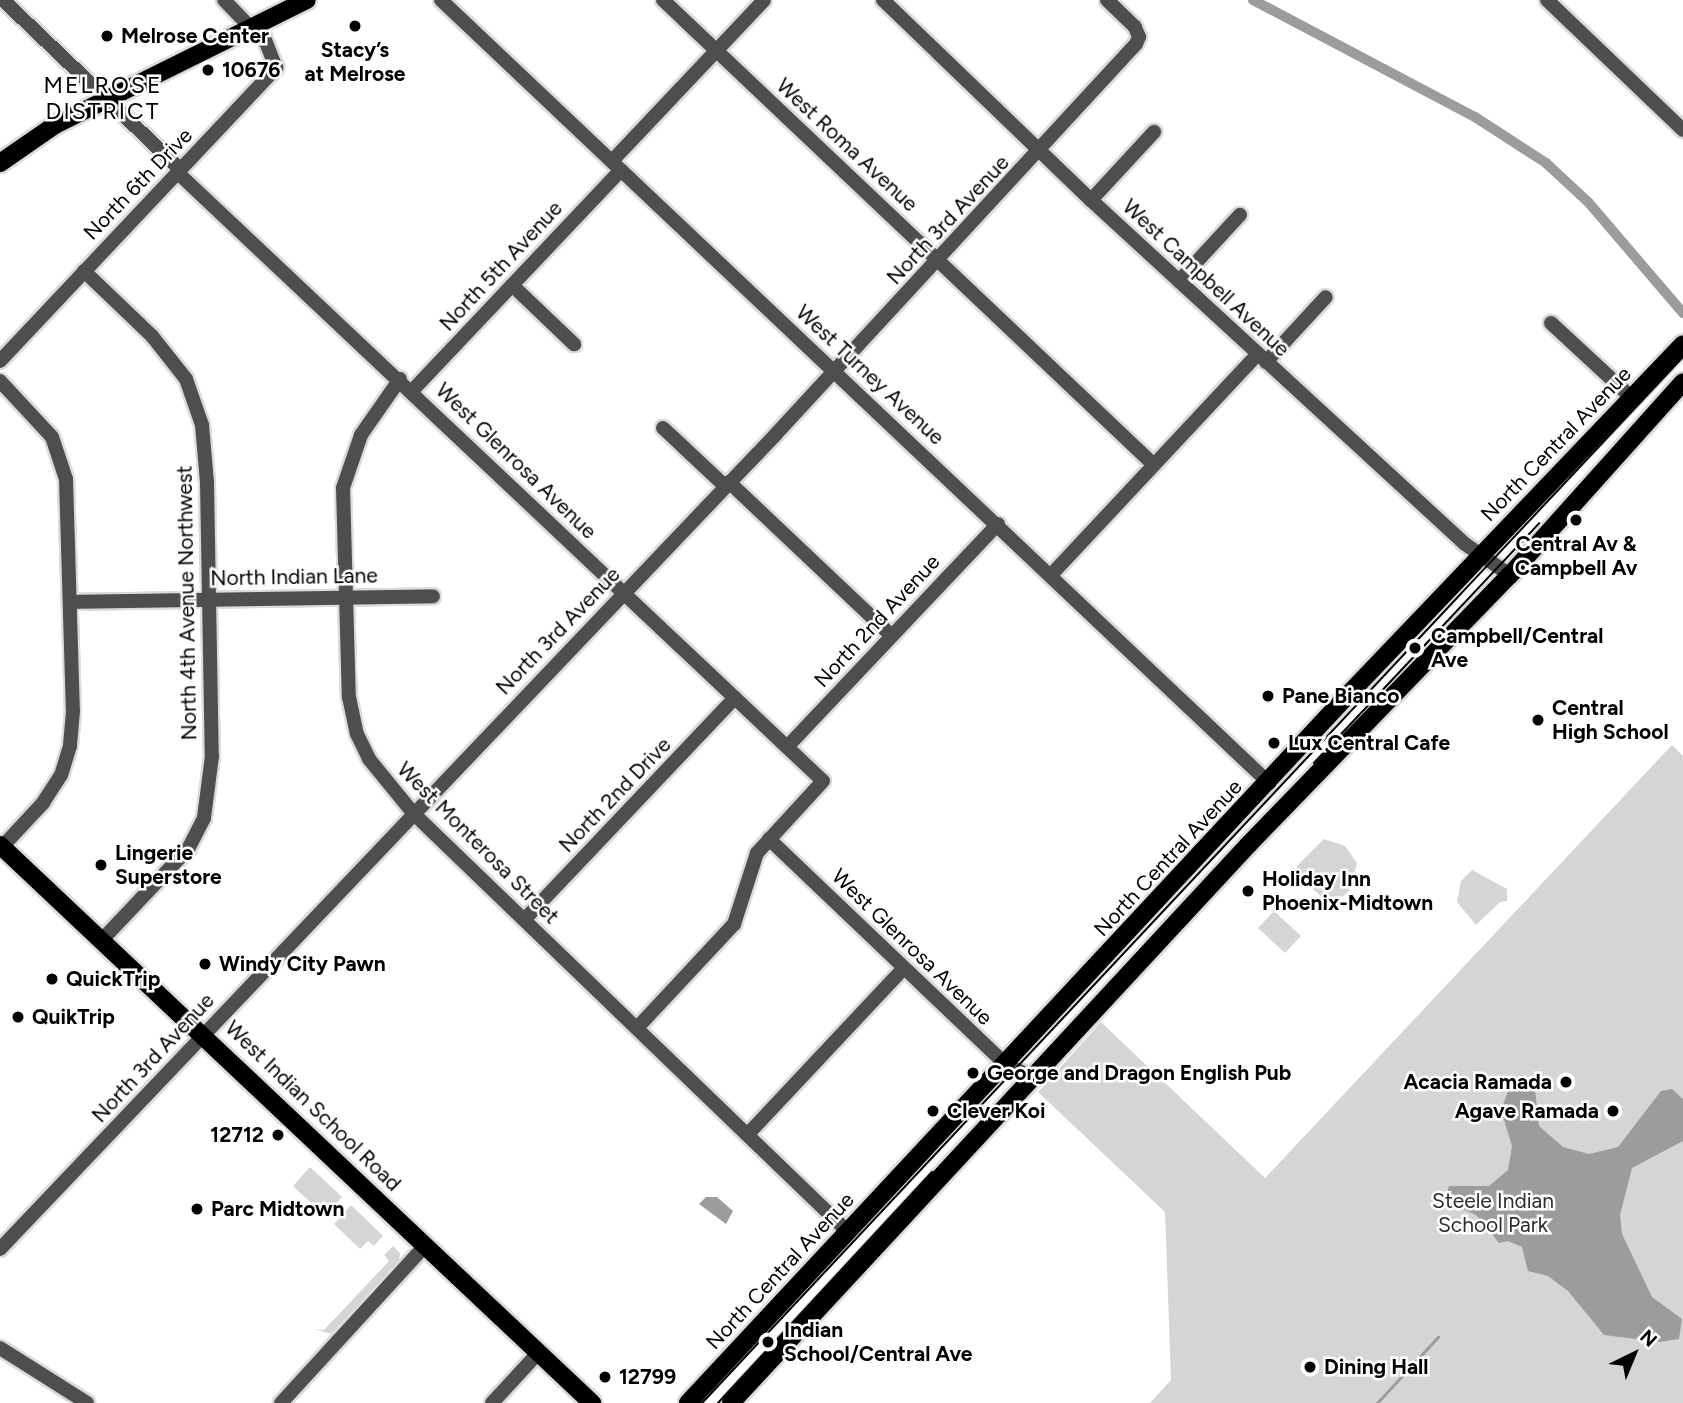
<!DOCTYPE html>
<html>
<head>
<meta charset="utf-8">
<style>
  body { margin:0 }
  #map { position:relative; width:1683px; height:1403px; overflow:hidden; background:#fff; font-family:Figtree,sans-serif }
  div>[style] { position:absolute }
  .green>* { inset:0; background:#d5d5d5 }
  .water>* { inset:0; background:#9c9c9c }
  .stream>* { height:2.5px; margin:-1.25px; padding:0 1.25px; transform-origin:1.25px; border-radius:1.25px; background:#9c9c9c }
  .canal>* { height:10px; margin:-5px; padding:0 5px; transform-origin:5px; border-radius:5px; background:#9c9c9c }
  .roads { filter:drop-shadow(2px 0 #dbdbdb) drop-shadow(-2px 0 #dbdbdb) drop-shadow(0 2px #dbdbdb) drop-shadow(0 -2px #dbdbdb) }
  .minor>* { height:14px; margin:-7px; padding:0 7px; transform-origin:7px; border-radius:7px; background:#4e4e4e }
  .major>* { height:18px; margin:-9px; padding:0 9px; transform-origin:9px; border-radius:9px; background:#000 }
  .tram>* { height:2px; margin:-1px; padding:0 1px; transform-origin:1px; border-radius:1px; background:#000 }
  .dots>* { width:19px; height:19px; translate:-50% -50%; box-sizing:border-box; border:4px solid #fff; border-radius:50% }
  span { translate:-50% -50%; white-space:nowrap; text-align:center; line-height:1.15; -webkit-text-stroke:5px #fff; paint-order:stroke }
  .poi-label { font-size:21px; color:#000; font-weight:700 }
  .left { translate:0 -50%; text-align:left }
  .right { translate:-100% -50%; text-align:right }
  .street-label { font-size:21px; color:#000 }
  .park-label { font-size:21px; color:#2c2c2c }
  .neighbourhood-label { font-size:23px; color:#000; letter-spacing:2px }
  .north { position:absolute; left:1599px; top:1319px; width:70px; height:70px; -webkit-text-stroke:5px #fff; paint-order:stroke; rotate:43deg; font-size:19px; font-weight:700; line-height:28px; text-align:center; color:#000 }
  .north::after { content:''; display:block; margin:auto; width:24px; height:32px; background:#000; clip-path:polygon(50% 0,100% 100%,50% 72%,0 100%) }
</style>
</head>
<body>
<div id="map">
  <div class="green">
    <i style="clip-path:polygon(1672px 745px,1683px 756px,1683px 1403px,1150px 1403px,1171px 1380px,1165px 1212px,1038px 1092px,1101px 1022px,1265px 1178px)"></i>
    <i style="clip-path:polygon(1324px 839px,1345px 846px,1357px 863px,1349px 891px,1332px 906px,1297px 875px,1297px 866px)"></i>
    <i style="clip-path:polygon(1472px 870px,1507px 889px,1507px 901px,1500px 902px,1476px 925px,1457px 902px,1461px 881px)"></i>
    <i style="clip-path:polygon(1274px 911px,1301px 936px,1285px 953px,1258px 928px)"></i>
    <i style="clip-path:polygon(310px 1167px,342px 1197px,325px 1216px,293px 1186px)"></i>
    <i style="clip-path:polygon(351px 1205px,383px 1236px,374px 1246px,368px 1241px,360px 1249px,334px 1224px)"></i>
    <i style="clip-path:polygon(393px 1246px,400px 1253px,399px 1261px,331px 1334px,315px 1329px,324px 1330px,389px 1261px,384px 1255px)"></i>
  </div>
  <div class="water">
    <i style="clip-path:polygon(1521px 1075px,1534px 1080px,1539px 1126px,1563px 1147px,1589px 1154px,1618px 1147px,1661px 1091px,1672px 1089px,1683px 1099px,1683px 1141px,1632px 1168px,1620px 1215px,1622px 1234px,1652px 1297px,1682px 1319px,1679px 1339px,1660px 1342px,1604px 1335px,1568px 1291px,1548px 1276px,1528px 1271px,1522px 1247px,1508px 1241px,1499px 1243px,1476px 1215px,1445px 1201px,1449px 1186px,1489px 1186px,1508px 1170px,1512px 1146px,1501px 1110px,1510px 1086px)"></i>
    <i style="clip-path:polygon(706px 1197px,717px 1197px,733px 1211px,726px 1224px,699px 1204px)"></i>
  </div>
  <div class="stream">
    <i style="left:1377px;top:1403px;width:90px;rotate:-47.3deg"></i>
  </div>
  <div class="canal">
    <i style="left:1253px;top:0;width:251px;rotate:27.8deg"></i>
    <i style="left:1475px;top:117px;width:85px;rotate:32.9deg"></i>
    <i style="left:1546px;top:163px;width:59px;rotate:42.9deg"></i>
    <i style="left:1589px;top:203px;width:145px;rotate:49.5deg"></i>
  </div>
  <div class="roads">
    <div class="minor">
      <i style="left:3px;top:0;width:246px;rotate:43.7deg"></i>
      <i style="left:224px;top:0;width:42px;rotate:46deg"></i>
      <i style="left:441px;top:0;width:1140px;rotate:43.4deg"></i>
      <i style="left:663px;top:0;width:676px;rotate:43.44deg"></i>
      <i style="left:883px;top:0;width:289px;rotate:43.9deg"></i>
      <i style="left:1091px;top:200px;width:508px;rotate:42.61deg"></i>
      <i style="left:1465px;top:544px;width:55px;rotate:34.6deg"></i>
      <i style="left:1547px;top:0;width:188px;rotate:43.7deg"></i>
      <i style="left:612px;top:161px;width:221px;rotate:-46.6deg"></i>
      <i style="left:178px;top:173px;width:886px;rotate:43.31deg"></i>
      <i style="left:823px;top:781px;width:98px;rotate:132.5deg"></i>
      <i style="left:757px;top:853px;width:75px;rotate:107.9deg"></i>
      <i style="left:734px;top:924px;width:141px;rotate:133deg"></i>
      <i style="left:1091px;top:200px;width:93px;rotate:-47.2deg"></i>
      <i style="left:84px;top:271px;width:94px;rotate:43.7deg"></i>
      <i style="left:152px;top:336px;width:55px;rotate:51.7deg"></i>
      <i style="left:186px;top:379px;width:49px;rotate:70.8deg"></i>
      <i style="left:202px;top:425px;width:57px;rotate:85deg"></i>
      <i style="left:207px;top:482px;width:274px;rotate:89deg"></i>
      <i style="left:212px;top:756px;width:63px;rotate:97.4deg"></i>
      <i style="left:204px;top:818px;width:35px;rotate:117deg"></i>
      <i style="left:188px;top:849px;width:125px;rotate:133.4deg"></i>
      <i style="left:1179px;top:281px;width:90px;rotate:-47.3deg"></i>
      <i style="left:512px;top:285px;width:86px;rotate:43.6deg"></i>
      <i style="left:1551px;top:323px;width:110px;rotate:42.8deg"></i>
      <i style="left:0;top:361px;width:403px;rotate:-46.7deg"></i>
      <i style="left:276px;top:68px;width:44px;rotate:-111.3deg"></i>
      <i style="left:1266px;top:362px;width:88px;rotate:-47.3deg"></i>
      <i style="left:400px;top:379px;width:68px;rotate:124.9deg"></i>
      <i style="left:361px;top:435px;width:56px;rotate:108.8deg"></i>
      <i style="left:343px;top:488px;width:209px;rotate:88.4deg"></i>
      <i style="left:349px;top:697px;width:38px;rotate:78deg"></i>
      <i style="left:357px;top:734px;width:28px;rotate:64deg"></i>
      <i style="left:369px;top:759px;width:70px;rotate:50.8deg"></i>
      <i style="left:413px;top:813px;width:603px;rotate:43.92deg"></i>
      <i style="left:0;top:381px;width:76px;rotate:47.1deg"></i>
      <i style="left:52px;top:437px;width:44px;rotate:71.6deg"></i>
      <i style="left:66px;top:479px;width:232px;rotate:88.3deg"></i>
      <i style="left:73px;top:711px;width:35px;rotate:95deg"></i>
      <i style="left:70px;top:746px;width:30px;rotate:107deg"></i>
      <i style="left:61px;top:775px;width:33px;rotate:123deg"></i>
      <i style="left:43px;top:803px;width:60px;rotate:133deg"></i>
      <i style="left:412px;top:391px;width:304px;rotate:-46.6deg"></i>
      <i style="left:663px;top:428px;width:85px;rotate:43.1deg"></i>
      <i style="left:729px;top:482px;width:224px;rotate:43.4deg"></i>
      <i style="left:1051px;top:575px;width:303px;rotate:-46.9deg"></i>
      <i style="left:71px;top:602px;width:362px;rotate:-0.9deg"></i>
      <i style="left:787px;top:747px;width:307px;rotate:-46.6deg"></i>
      <i style="left:769px;top:839px;width:327px;rotate:43.6deg"></i>
      <i style="left:1006px;top:1065px;width:30px;rotate:24deg"></i>
      <i style="left:525px;top:919px;width:305px;rotate:-46.5deg"></i>
      <i style="left:749px;top:1133px;width:226px;rotate:-46.8deg"></i>
      <i style="left:0;top:1249px;width:1125px;rotate:-46.4deg"></i>
      <i style="left:776px;top:434px;width:531px;rotate:-47.29deg"></i>
      <i style="left:1136px;top:44px;width:8px;rotate:-67deg"></i>
      <i style="left:1139px;top:37px;width:11px;rotate:-112deg"></i>
      <i style="left:1135px;top:27px;width:39px;rotate:-136deg"></i>
      <i style="left:0;top:1348px;width:103px;rotate:32.3deg"></i>
      <i style="left:281px;top:1403px;width:214px;rotate:-47.5deg"></i>
      <i style="left:492px;top:1403px;width:69px;rotate:-47.3deg"></i>
    </div>
    <div class="major">
      <i style="left:0;top:163px;width:67px;rotate:-34.6deg"></i>
      <i style="left:55px;top:125px;width:281px;rotate:-26.4deg"></i>
      <i style="left:0;top:845px;width:814px;rotate:43.31deg"></i>
      <i style="left:688px;top:1403px;width:961px;rotate:-47.02deg"></i>
      <i style="left:1343px;top:700px;width:492px;rotate:-46.3deg"></i>
      <i style="left:731px;top:1403px;width:762px;rotate:-47.18deg"></i>
      <i style="left:1249px;top:844px;width:375px;rotate:-45.9deg"></i>
      <i style="left:1510px;top:575px;width:259px;rotate:-48.1deg"></i>
    </div>
  </div>
  <div class="tram">
    <i style="left:1314px;top:763px;width:329px;rotate:-46.8deg"></i>
    <i style="left:702px;top:1403px;width:1434px;rotate:-46.84deg"></i>
    <i style="left:718px;top:1403px;width:315px;rotate:-47.2deg"></i>
  </div>
  <div class="dots">
    <i style="left:355px;top:26px;background:#000"></i>
    <i style="left:107px;top:36px;background:#000"></i>
    <i style="left:208px;top:70px;background:#000"></i>
    <i style="left:1576px;top:520px;background:#000"></i>
    <i style="left:1415px;top:648px;background:#000"></i>
    <i style="left:1268px;top:696px;background:#000"></i>
    <i style="left:1538px;top:720px;background:#000"></i>
    <i style="left:1274px;top:743px;background:#000"></i>
    <i style="left:101px;top:865px;background:#000"></i>
    <i style="left:1248px;top:891px;background:#000"></i>
    <i style="left:205px;top:964px;background:#000"></i>
    <i style="left:52px;top:979px;background:#000"></i>
    <i style="left:18px;top:1017px;background:#000"></i>
    <i style="left:973px;top:1073px;background:#000"></i>
    <i style="left:1566px;top:1082px;background:#000"></i>
    <i style="left:933px;top:1111px;background:#000"></i>
    <i style="left:1613px;top:1111px;background:#000"></i>
    <i style="left:278px;top:1135px;background:#000"></i>
    <i style="left:197px;top:1209px;background:#000"></i>
    <i style="left:768px;top:1342px;background:#000"></i>
    <i style="left:1310px;top:1367px;background:#000"></i>
    <i style="left:605px;top:1377px;background:#000"></i>
  </div>
  <div class="poi-label">
    <span class="left" style="left:121px;top:36px">Melrose Center</span>
    <span style="left:355px;top:62px">Stacy’s<br>at Melrose</span>
    <span class="left" style="left:222px;top:70px">10676</span>
    <span style="left:1576px;top:556px">Central Av &amp;<br>Campbell Av</span>
    <span class="left" style="left:1431px;top:648px">Campbell/Central<br>Ave</span>
    <span class="left" style="left:1282px;top:696px">Pane Bianco</span>
    <span class="left" style="left:1552px;top:720px">Central<br>High School</span>
    <span class="left" style="left:1288px;top:743px">Lux Central Cafe</span>
    <span class="left" style="left:115px;top:865px">Lingerie<br>Superstore</span>
    <span class="left" style="left:1262px;top:891px">Holiday Inn<br>Phoenix-Midtown</span>
    <span class="left" style="left:219px;top:964px">Windy City Pawn</span>
    <span class="left" style="left:66px;top:979px">QuickTrip</span>
    <span class="left" style="left:32px;top:1017px">QuikTrip</span>
    <span class="left" style="left:987px;top:1073px">George and Dragon English Pub</span>
    <span class="right" style="left:1552px;top:1082px">Acacia Ramada</span>
    <span class="left" style="left:947px;top:1111px">Clever Koi</span>
    <span class="right" style="left:1599px;top:1111px">Agave Ramada</span>
    <span class="right" style="left:264px;top:1135px">12712</span>
    <span class="left" style="left:211px;top:1209px">Parc Midtown</span>
    <span class="left" style="left:784px;top:1342px">Indian<br>School/Central Ave</span>
    <span class="left" style="left:1324px;top:1367px">Dining Hall</span>
    <span class="left" style="left:619px;top:1377px">12799</span>
  </div>
  <div class="street-label">
    <span style="left:847px;top:145px;rotate:43deg">West Roma Avenue</span>
    <span style="left:138px;top:184px;rotate:-46deg">North 6th Drive</span>
    <span style="left:948px;top:220px;rotate:-47deg">North 3rd Avenue</span>
    <span style="left:501px;top:266px;rotate:-47deg">North 5th Avenue</span>
    <span style="left:1206px;top:278px;rotate:43deg">West Campbell Avenue</span>
    <span style="left:870px;top:375px;rotate:43deg">West Turney Avenue</span>
    <span style="left:1556px;top:444px;rotate:-46deg">North Central Avenue</span>
    <span style="left:516px;top:461px;rotate:44deg">West Glenrosa Avenue</span>
    <span style="left:294px;top:577px;rotate:-1deg">North Indian Lane</span>
    <span style="left:187px;top:603px;rotate:-91deg">North 4th Avenue Northwest</span>
    <span style="left:877px;top:621px;rotate:-47deg">North 2nd Avenue</span>
    <span style="left:558px;top:631px;rotate:-46deg">North 3rd Avenue</span>
    <span style="left:615px;top:795px;rotate:-46deg">North 2nd Drive</span>
    <span style="left:478px;top:843px;rotate:45deg">West Monterosa Street</span>
    <span style="left:1168px;top:858px;rotate:-47deg">North Central Avenue</span>
    <span style="left:912px;top:947px;rotate:44deg">West Glenrosa Avenue</span>
    <span style="left:153px;top:1058px;rotate:-47deg">North 3rd Avenue</span>
    <span style="left:313px;top:1106px;rotate:44deg">West Indian School Road</span>
    <span style="left:780px;top:1271px;rotate:-47deg">North Central Avenue</span>
  </div>
  <div class="park-label">
    <span style="left:1493px;top:1213px">Steele Indian<br>School Park</span>
  </div>
  <div class="neighbourhood-label">
    <span style="left:103px;top:98px">MELROSE<br>DISTRICT</span>
  </div>
  <div class="north">N</div>
</div>
</body>
</html>
